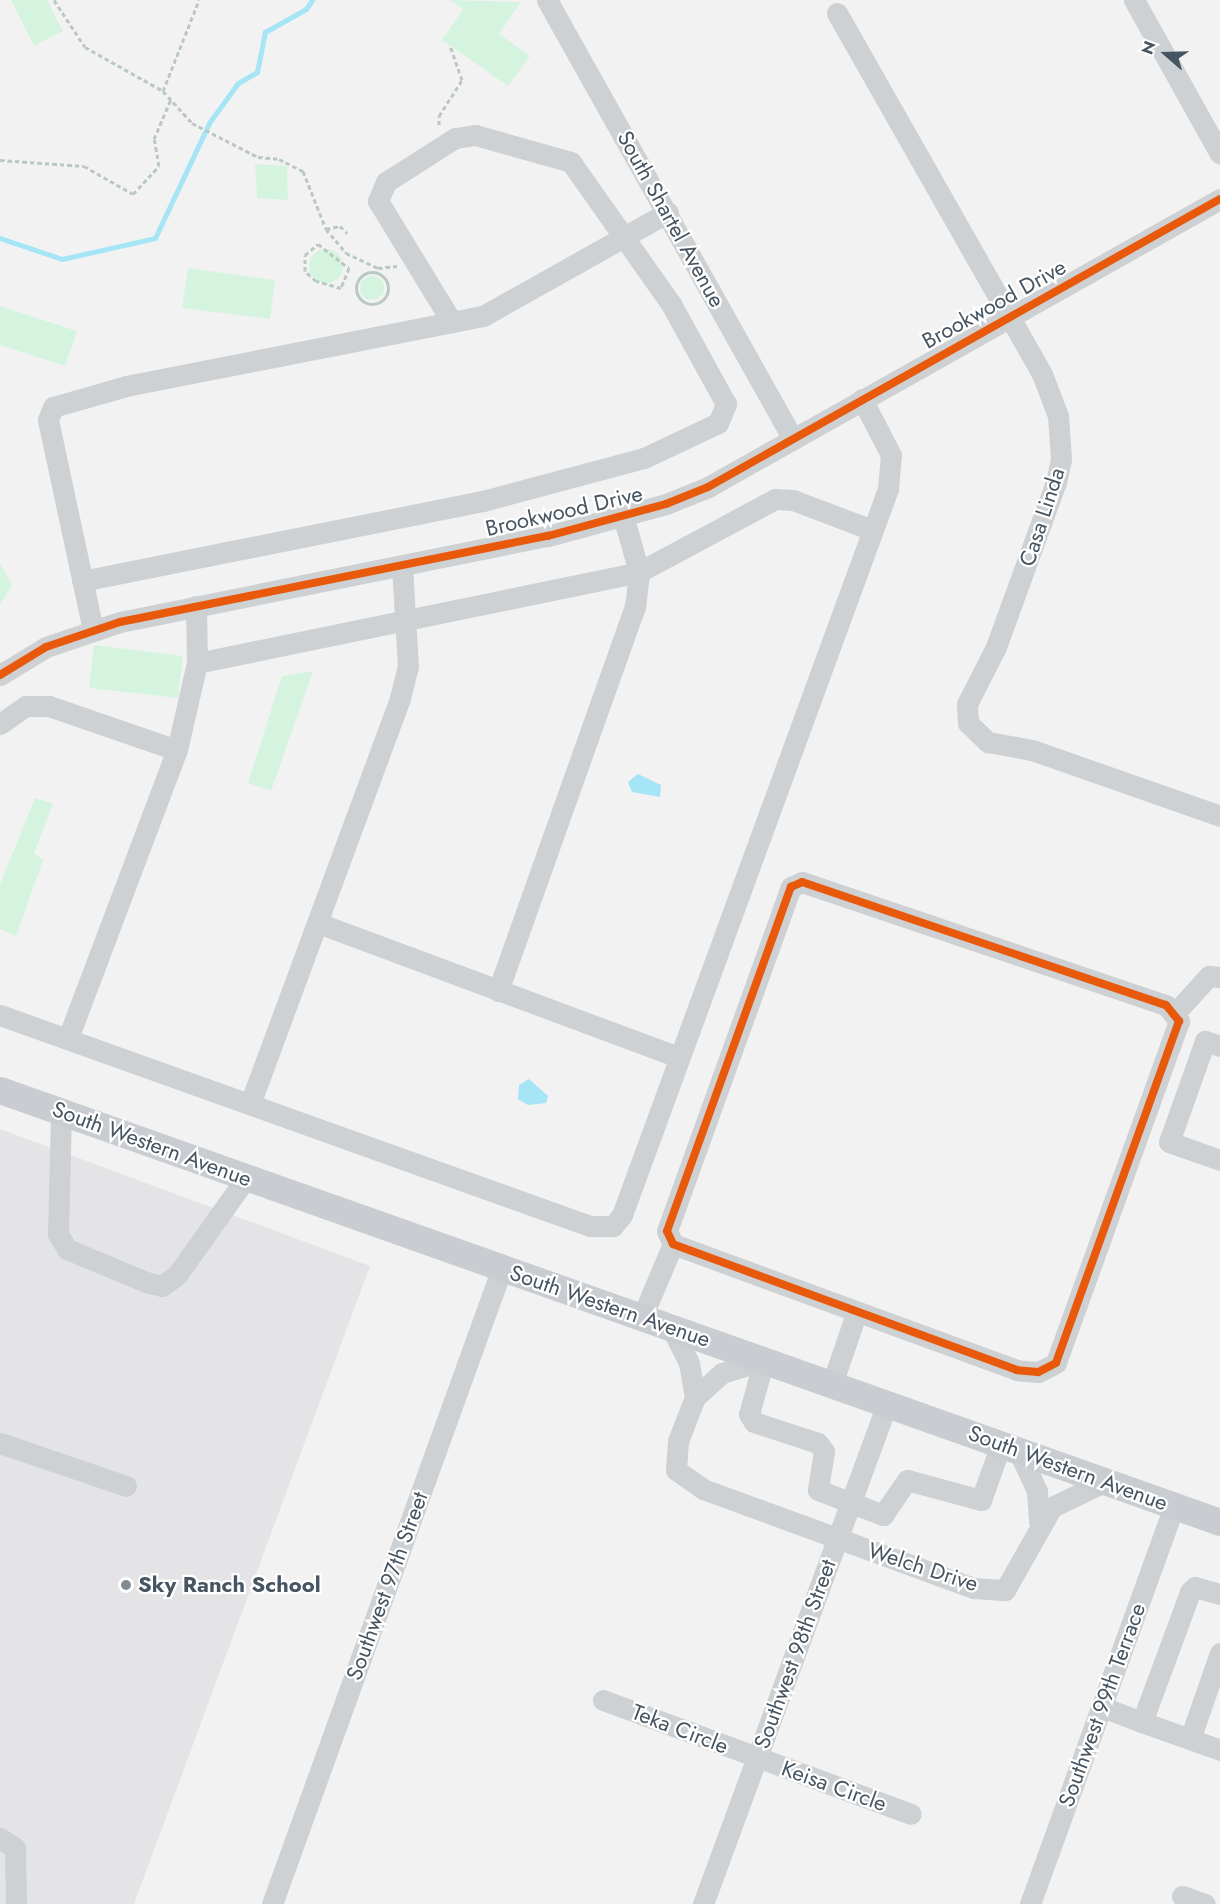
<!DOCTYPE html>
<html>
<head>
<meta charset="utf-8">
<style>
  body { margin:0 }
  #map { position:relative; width:1220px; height:1904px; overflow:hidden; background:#f3f2f2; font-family:Jost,sans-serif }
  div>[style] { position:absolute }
  .education>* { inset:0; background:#e4e3e5 }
  .green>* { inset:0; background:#d5f4e0 }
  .round { border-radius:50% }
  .water>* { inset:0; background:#a5e5f6 }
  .stream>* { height:5px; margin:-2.5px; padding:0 2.5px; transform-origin:2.5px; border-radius:2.5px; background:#a5e5f6 }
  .path>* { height:3px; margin-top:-1.5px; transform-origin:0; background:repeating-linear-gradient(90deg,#bac8c3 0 4.5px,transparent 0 7.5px) }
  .path>.ring { margin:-1.5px; padding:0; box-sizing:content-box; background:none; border:3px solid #bac8c3; border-radius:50% }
  .minor>* { height:21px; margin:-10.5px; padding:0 10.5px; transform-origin:10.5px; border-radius:10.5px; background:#cdd1d3 }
  .major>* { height:27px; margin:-13.5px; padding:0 13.5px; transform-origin:13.5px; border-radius:13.5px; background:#c9cdd1 }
  .cycleway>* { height:8px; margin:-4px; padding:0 4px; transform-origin:4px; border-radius:4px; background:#e8590c }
  .dots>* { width:16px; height:16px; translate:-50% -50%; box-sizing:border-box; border:3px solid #fff; border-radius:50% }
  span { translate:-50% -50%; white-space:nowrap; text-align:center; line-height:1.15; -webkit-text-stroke:4.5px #fff; paint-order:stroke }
  .street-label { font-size:22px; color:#465561 }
  .poi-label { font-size:22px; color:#465561; font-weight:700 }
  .left { translate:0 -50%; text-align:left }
  .north { position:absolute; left:1136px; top:24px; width:60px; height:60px; -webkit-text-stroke:4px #fff; paint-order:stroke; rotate:290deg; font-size:16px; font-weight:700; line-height:24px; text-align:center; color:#465561 }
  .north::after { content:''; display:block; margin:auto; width:21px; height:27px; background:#465561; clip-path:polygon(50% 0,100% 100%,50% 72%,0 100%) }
</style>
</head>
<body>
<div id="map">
  <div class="education">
    <i style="clip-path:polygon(0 1129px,370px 1266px,134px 1904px,0 1904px)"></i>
  </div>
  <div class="green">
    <i style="clip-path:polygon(11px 0,47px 0,63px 31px,34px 46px)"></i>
    <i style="clip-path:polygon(450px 0,521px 2px,499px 34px,530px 56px,508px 86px,442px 40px,463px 9px)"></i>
    <i style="clip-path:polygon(255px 164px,287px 166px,288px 200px,257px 198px)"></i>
    <i class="round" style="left:309px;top:249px;width:34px;height:34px"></i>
    <i style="clip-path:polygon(188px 268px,275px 280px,270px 319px,182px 308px)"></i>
    <i class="round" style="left:360px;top:276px;width:24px;height:24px"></i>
    <i style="clip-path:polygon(0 306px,77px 331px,65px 366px,0 345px)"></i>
    <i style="clip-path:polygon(0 563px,12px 585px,0 605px)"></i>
    <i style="clip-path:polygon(94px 645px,183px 656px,178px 698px,89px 688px)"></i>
    <i style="clip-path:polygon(313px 671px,271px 791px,248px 783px,282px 676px)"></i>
    <i style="clip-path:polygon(35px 798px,53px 804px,34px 853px,43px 860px,16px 936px,0 929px,0 884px)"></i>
  </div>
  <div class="water">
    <i style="clip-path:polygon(638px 774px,661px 785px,660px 797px,632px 792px,628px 782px)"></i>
    <i style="clip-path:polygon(529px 1079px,548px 1096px,546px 1103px,528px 1105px,518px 1099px,519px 1085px)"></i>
  </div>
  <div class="stream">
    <i style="left:0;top:238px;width:65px;rotate:18.7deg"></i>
    <i style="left:62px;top:259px;width:95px;rotate:-12.7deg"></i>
    <i style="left:155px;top:238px;width:127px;rotate:-64.8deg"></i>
    <i style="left:209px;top:123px;width:49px;rotate:-54.1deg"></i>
    <i style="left:238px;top:83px;width:22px;rotate:-30deg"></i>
    <i style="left:257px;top:72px;width:41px;rotate:-78.7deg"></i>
    <i style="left:265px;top:32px;width:47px;rotate:-29.3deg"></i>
    <i style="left:306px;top:9px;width:11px;rotate:-56deg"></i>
  </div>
  <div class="path">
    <i style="left:54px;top:0;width:56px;rotate:56.6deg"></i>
    <i style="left:85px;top:47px;width:90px;rotate:29.4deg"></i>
    <i style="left:163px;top:91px;width:43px;rotate:47.8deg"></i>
    <i style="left:192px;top:123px;width:74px;rotate:27.3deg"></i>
    <i style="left:258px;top:157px;width:21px;rotate:5deg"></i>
    <i style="left:279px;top:159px;width:27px;rotate:27deg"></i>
    <i style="left:303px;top:171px;width:62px;rotate:68.4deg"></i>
    <i style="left:326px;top:229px;width:31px;rotate:50deg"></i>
    <i style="left:346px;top:253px;width:35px;rotate:25deg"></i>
    <i style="left:378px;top:268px;width:19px;rotate:-6deg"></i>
    <i style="left:163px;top:91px;width:98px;rotate:-68.4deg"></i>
    <i style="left:439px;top:125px;width:9px;rotate:-90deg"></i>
    <i style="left:439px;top:116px;width:43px;rotate:-57.4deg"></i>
    <i style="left:462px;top:80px;width:36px;rotate:-109deg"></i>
    <i style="left:0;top:160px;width:84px;rotate:4.1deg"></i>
    <i style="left:84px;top:166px;width:56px;rotate:29.7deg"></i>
    <i style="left:133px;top:194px;width:38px;rotate:-47deg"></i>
    <i style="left:159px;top:166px;width:27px;rotate:-100deg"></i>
    <i style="left:154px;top:139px;width:43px;rotate:-67deg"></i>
    <i style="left:326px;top:229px;width:14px;rotate:-12deg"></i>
    <i style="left:340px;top:226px;width:10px;rotate:45deg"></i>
    <i style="left:318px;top:244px;width:39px;rotate:38deg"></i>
    <i style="left:349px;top:268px;width:22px;rotate:112deg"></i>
    <i style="left:341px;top:288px;width:26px;rotate:-164deg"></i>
    <i style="left:316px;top:281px;width:15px;rotate:-138deg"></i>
    <i style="left:305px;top:271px;width:16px;rotate:-90deg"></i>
    <i style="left:305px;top:255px;width:17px;rotate:-40deg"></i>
    <i class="ring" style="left:356px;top:272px;width:29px;height:29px"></i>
  </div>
  <div class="minor">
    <i style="left:547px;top:0;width:503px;rotate:60.74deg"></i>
    <i style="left:1134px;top:0;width:176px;rotate:60.8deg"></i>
    <i style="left:837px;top:13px;width:415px;rotate:60.4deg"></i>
    <i style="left:1042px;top:374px;width:45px;rotate:69.1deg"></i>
    <i style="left:1058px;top:416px;width:43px;rotate:86deg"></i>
    <i style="left:1061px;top:459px;width:24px;rotate:102deg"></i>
    <i style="left:1056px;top:482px;width:176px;rotate:110deg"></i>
    <i style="left:996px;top:647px;width:64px;rotate:117deg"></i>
    <i style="left:967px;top:704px;width:19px;rotate:87deg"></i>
    <i style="left:968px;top:723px;width:28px;rotate:44deg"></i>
    <i style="left:988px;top:742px;width:45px;rotate:10.3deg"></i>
    <i style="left:1032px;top:750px;width:199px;rotate:19.3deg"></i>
    <i style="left:82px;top:581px;width:409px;rotate:-11.3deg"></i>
    <i style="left:483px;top:501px;width:167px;rotate:-15deg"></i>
    <i style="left:644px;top:458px;width:82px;rotate:-25.3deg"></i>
    <i style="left:718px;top:423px;width:21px;rotate:-67deg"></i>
    <i style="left:726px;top:404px;width:114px;rotate:-118.8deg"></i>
    <i style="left:671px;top:304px;width:174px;rotate:-125.2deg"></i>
    <i style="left:571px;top:162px;width:100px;rotate:-164.3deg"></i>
    <i style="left:475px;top:135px;width:20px;rotate:171deg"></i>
    <i style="left:455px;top:138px;width:82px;rotate:147.5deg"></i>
    <i style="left:386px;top:182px;width:21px;rotate:113deg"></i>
    <i style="left:378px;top:201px;width:142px;rotate:58.6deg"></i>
    <i style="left:93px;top:630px;width:215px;rotate:-102.1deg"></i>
    <i style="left:48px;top:420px;width:14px;rotate:-69deg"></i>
    <i style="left:53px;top:407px;width:76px;rotate:-16deg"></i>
    <i style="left:126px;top:386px;width:364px;rotate:-11.1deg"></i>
    <i style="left:483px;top:316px;width:212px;rotate:-29.3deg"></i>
    <i style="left:197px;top:663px;width:451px;rotate:-11.6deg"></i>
    <i style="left:639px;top:572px;width:154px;rotate:-28.2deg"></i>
    <i style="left:775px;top:499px;width:18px;rotate:3deg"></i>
    <i style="left:793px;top:500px;width:85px;rotate:20.8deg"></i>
    <i style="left:0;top:675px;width:54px;rotate:-31.3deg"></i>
    <i style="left:46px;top:647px;width:78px;rotate:-18.7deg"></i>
    <i style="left:120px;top:622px;width:437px;rotate:-11.4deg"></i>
    <i style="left:548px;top:536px;width:122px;rotate:-15.2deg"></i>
    <i style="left:666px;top:504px;width:45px;rotate:-22deg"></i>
    <i style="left:708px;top:487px;width:587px;rotate:-29.36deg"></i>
    <i style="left:0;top:724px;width:32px;rotate:-35deg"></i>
    <i style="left:26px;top:706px;width:23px"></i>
    <i style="left:49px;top:706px;width:135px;rotate:19deg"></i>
    <i style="left:802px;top:882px;width:384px;rotate:18.7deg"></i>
    <i style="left:1166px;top:1005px;width:21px;rotate:51deg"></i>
    <i style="left:1179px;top:1021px;width:363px;rotate:109.8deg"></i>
    <i style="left:1056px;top:1363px;width:20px;rotate:153deg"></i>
    <i style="left:1038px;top:1372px;width:21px;rotate:-175deg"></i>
    <i style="left:1017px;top:1370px;width:366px;rotate:-159.9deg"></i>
    <i style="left:673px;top:1244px;width:14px;rotate:-115deg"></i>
    <i style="left:667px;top:1231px;width:366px;rotate:-70.2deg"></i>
    <i style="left:791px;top:887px;width:12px;rotate:-24deg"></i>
    <i style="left:318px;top:923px;width:384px;rotate:20.4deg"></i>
    <i style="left:498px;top:991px;width:408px;rotate:-70.4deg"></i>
    <i style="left:635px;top:607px;width:35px;rotate:-83deg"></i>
    <i style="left:639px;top:572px;width:55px;rotate:-105.8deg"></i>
    <i style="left:1174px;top:1014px;width:52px;rotate:-47.4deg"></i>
    <i style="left:1209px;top:976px;width:11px;rotate:5deg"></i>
    <i style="left:0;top:1015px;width:627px;rotate:19.68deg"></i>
    <i style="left:590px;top:1226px;width:23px"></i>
    <i style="left:613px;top:1226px;width:14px;rotate:-51deg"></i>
    <i style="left:622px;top:1215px;width:773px;rotate:-69.88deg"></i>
    <i style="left:888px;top:489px;width:34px;rotate:-85deg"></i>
    <i style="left:891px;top:455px;width:63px;rotate:-117.4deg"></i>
    <i style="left:68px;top:1038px;width:308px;rotate:-69.3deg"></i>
    <i style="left:177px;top:750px;width:89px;rotate:-77.1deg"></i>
    <i style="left:197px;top:663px;width:57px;rotate:-91deg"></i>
    <i style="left:1220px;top:1046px;width:16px;rotate:-162deg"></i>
    <i style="left:1205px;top:1041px;width:107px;rotate:109.6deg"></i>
    <i style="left:1169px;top:1142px;width:54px;rotate:19.4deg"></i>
    <i style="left:250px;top:1104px;width:433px;rotate:-69.7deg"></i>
    <i style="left:400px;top:698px;width:32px;rotate:-76deg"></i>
    <i style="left:408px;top:667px;width:102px;rotate:-93.4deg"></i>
    <i style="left:61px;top:1112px;width:122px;rotate:91.4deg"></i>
    <i style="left:58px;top:1234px;width:17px;rotate:59deg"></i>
    <i style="left:67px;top:1249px;width:86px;rotate:22.7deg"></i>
    <i style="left:146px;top:1282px;width:16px;rotate:14deg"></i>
    <i style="left:162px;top:1286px;width:19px;rotate:-36deg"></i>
    <i style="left:177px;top:1275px;width:119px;rotate:-54.6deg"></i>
    <i style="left:642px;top:1317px;width:79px;rotate:-67deg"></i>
    <i style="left:671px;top:1327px;width:40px;rotate:63.4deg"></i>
    <i style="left:689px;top:1363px;width:35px;rotate:80deg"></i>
    <i style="left:764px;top:1360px;width:44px;rotate:162.8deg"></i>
    <i style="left:722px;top:1373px;width:36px;rotate:138deg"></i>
    <i style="left:695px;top:1397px;width:47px;rotate:111.1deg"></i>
    <i style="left:678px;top:1441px;width:29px;rotate:94deg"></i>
    <i style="left:676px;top:1470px;width:33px;rotate:35deg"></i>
    <i style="left:703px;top:1489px;width:289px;rotate:20.1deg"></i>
    <i style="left:974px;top:1588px;width:31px;rotate:4deg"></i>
    <i style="left:1005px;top:1590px;width:95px;rotate:-60.5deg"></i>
    <i style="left:1052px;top:1507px;width:60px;rotate:-25.7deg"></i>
    <i style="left:764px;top:1360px;width:56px;rotate:105.5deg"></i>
    <i style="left:749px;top:1414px;width:9px;rotate:58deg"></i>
    <i style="left:754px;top:1422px;width:67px;rotate:18.2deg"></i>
    <i style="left:818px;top:1443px;width:10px;rotate:53deg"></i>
    <i style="left:824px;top:1451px;width:39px;rotate:99deg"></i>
    <i style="left:818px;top:1490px;width:70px;rotate:21deg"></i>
    <i style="left:883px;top:1515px;width:42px;rotate:-55.6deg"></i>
    <i style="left:907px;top:1480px;width:77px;rotate:15.1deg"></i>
    <i style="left:981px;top:1500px;width:59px;rotate:-70.3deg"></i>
    <i style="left:832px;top:1384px;width:74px;rotate:-71.1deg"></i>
    <i style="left:0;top:1443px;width:133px;rotate:18.8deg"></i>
    <i style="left:1018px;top:1450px;width:45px;rotate:65.1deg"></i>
    <i style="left:1037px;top:1491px;width:30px;rotate:86deg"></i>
    <i style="left:603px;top:1700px;width:328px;rotate:20.3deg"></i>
    <i style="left:1102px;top:1707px;width:43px;rotate:20.6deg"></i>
    <i style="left:1142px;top:1722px;width:139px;rotate:-69.7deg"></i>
    <i style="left:1190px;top:1592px;width:7px;rotate:-45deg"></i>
    <i style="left:1195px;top:1587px;width:26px;rotate:16deg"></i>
    <i style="left:1142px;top:1722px;width:83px;rotate:19.7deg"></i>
    <i style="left:1190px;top:1739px;width:91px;rotate:-70.8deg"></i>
    <i style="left:0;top:1838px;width:18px;rotate:34deg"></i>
    <i style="left:15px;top:1848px;width:56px;rotate:89deg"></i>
    <i style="left:1182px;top:1896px;width:24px;rotate:19deg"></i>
    <i style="left:272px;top:1904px;width:676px;rotate:-70.12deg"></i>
    <i style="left:703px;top:1904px;width:533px;rotate:-69.8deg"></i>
    <i style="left:1030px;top:1904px;width:423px;rotate:-70.1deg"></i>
  </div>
  <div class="major">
    <i style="left:0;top:1090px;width:1294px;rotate:19.5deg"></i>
  </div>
  <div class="cycleway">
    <i style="left:0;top:675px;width:54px;rotate:-31.3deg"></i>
    <i style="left:46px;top:647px;width:78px;rotate:-18.7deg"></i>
    <i style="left:120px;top:622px;width:437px;rotate:-11.4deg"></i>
    <i style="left:548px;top:536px;width:122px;rotate:-15.2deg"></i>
    <i style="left:666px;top:504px;width:45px;rotate:-22deg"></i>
    <i style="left:708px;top:487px;width:587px;rotate:-29.36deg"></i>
    <i style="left:802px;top:882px;width:384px;rotate:18.7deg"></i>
    <i style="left:1166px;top:1005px;width:21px;rotate:51deg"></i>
    <i style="left:1179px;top:1021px;width:363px;rotate:109.8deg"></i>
    <i style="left:1056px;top:1363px;width:20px;rotate:153deg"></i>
    <i style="left:1038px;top:1372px;width:21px;rotate:-175deg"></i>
    <i style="left:1017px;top:1370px;width:366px;rotate:-159.9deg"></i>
    <i style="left:673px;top:1244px;width:14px;rotate:-115deg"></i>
    <i style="left:667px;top:1231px;width:366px;rotate:-70.2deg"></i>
    <i style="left:791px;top:887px;width:12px;rotate:-24deg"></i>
  </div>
  <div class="dots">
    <i style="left:126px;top:1585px;background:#838c94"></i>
  </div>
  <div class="street-label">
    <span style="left:671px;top:219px;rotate:61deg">South Shartel Avenue</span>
    <span style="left:994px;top:304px;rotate:-29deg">Brookwood Drive</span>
    <span style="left:564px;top:511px;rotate:-13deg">Brookwood Drive</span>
    <span style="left:1042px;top:517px;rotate:-72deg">Casa Linda</span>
    <span style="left:152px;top:1144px;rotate:20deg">South Western Avenue</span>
    <span style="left:610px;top:1306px;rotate:19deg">South Western Avenue</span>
    <span style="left:1068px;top:1468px;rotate:20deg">South Western Avenue</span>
    <span style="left:923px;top:1567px;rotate:18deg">Welch Drive</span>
    <span style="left:387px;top:1586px;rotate:-70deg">Southwest 97th Street</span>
    <span style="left:795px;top:1654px;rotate:-70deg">Southwest 98th Street</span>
    <span style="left:1102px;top:1705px;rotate:-70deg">Southwest 99th Terrace</span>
    <span style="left:680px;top:1729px;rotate:21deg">Teka Circle</span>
    <span style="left:834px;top:1786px;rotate:20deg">Keisa Circle</span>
  </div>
  <div class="poi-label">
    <span class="left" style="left:138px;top:1585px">Sky Ranch School</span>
  </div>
  <div class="north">N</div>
</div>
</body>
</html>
